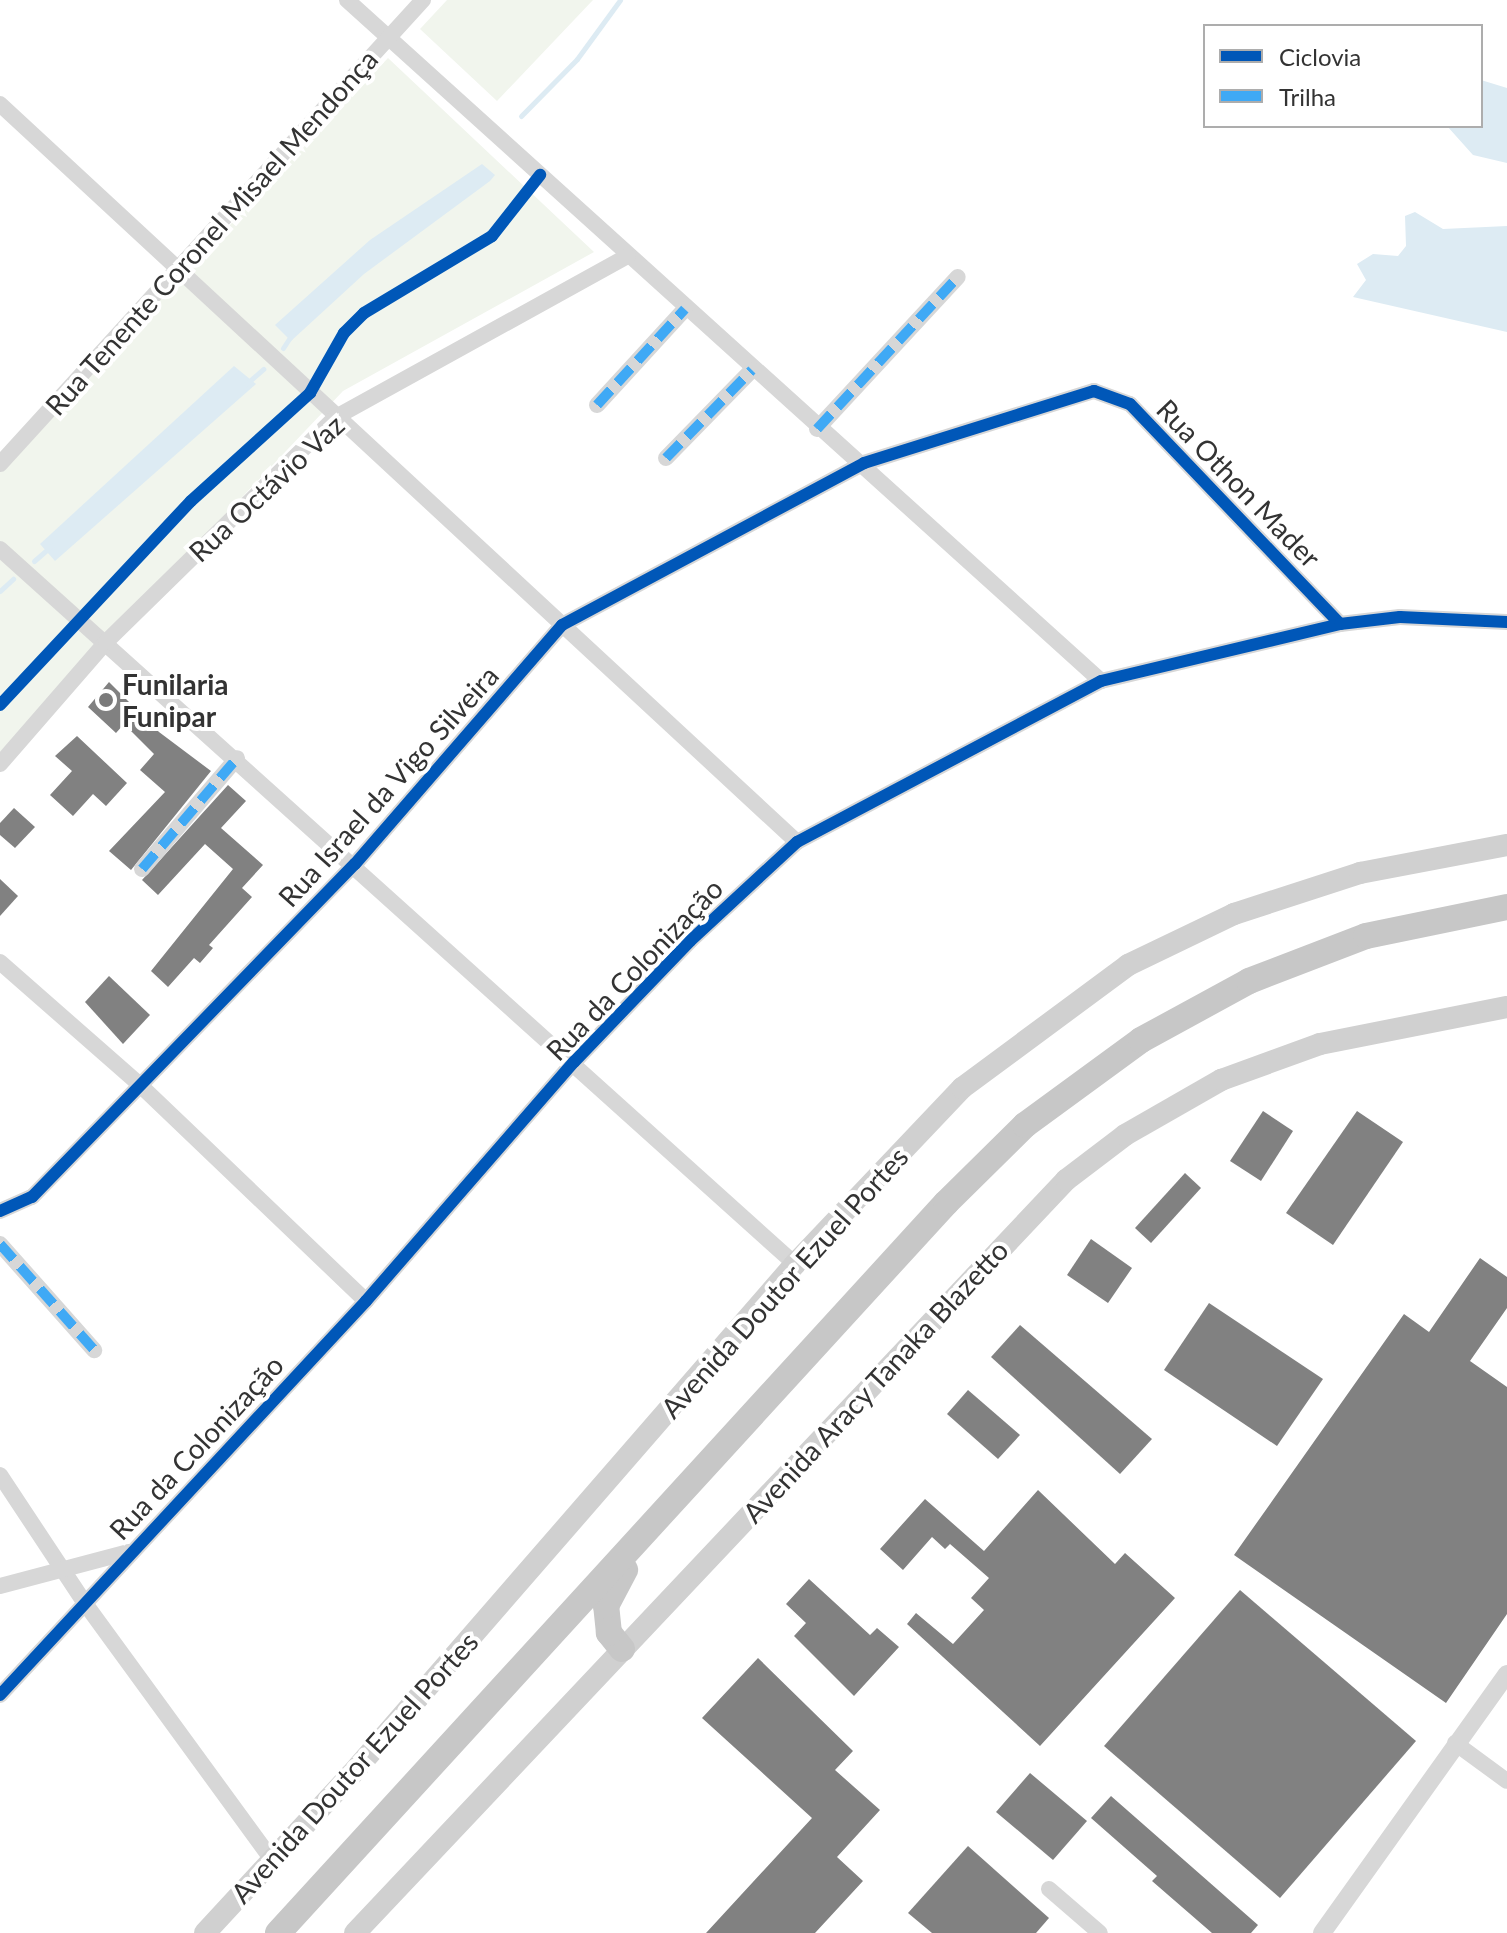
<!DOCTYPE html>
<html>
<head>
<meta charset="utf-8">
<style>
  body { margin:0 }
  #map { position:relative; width:1507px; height:1933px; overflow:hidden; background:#fff; font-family:Lato,sans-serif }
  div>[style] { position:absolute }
  .green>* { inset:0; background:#f1f5ed }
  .water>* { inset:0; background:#ddebf3 }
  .stream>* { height:5px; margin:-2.5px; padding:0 2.5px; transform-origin:2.5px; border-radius:2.5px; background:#ddebf3 }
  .building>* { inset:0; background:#818181 }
  .minor>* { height:16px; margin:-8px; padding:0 8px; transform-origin:8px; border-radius:8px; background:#d7d7d7 }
  .tertiary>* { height:18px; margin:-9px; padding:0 9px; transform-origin:9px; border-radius:9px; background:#d7d7d7 }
  .secondary>* { height:22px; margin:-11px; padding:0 11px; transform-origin:11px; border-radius:11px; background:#d0d0d0 }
  .trunk>* { height:26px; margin:-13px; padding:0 13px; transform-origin:13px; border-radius:13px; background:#c7c7c7 }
  .quiet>* { height:10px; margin-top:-5px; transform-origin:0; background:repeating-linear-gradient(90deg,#3fa9f5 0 20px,transparent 0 30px) }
  .cycleway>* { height:12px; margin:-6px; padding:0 6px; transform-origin:6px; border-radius:6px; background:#0057b8 }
  .dots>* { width:22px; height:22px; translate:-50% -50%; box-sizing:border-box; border:4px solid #fff; border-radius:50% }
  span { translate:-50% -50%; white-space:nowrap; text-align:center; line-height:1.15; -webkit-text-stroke:8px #fff; paint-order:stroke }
  .street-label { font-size:28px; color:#333 }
  .poi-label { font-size:28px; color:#333; font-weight:700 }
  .left { translate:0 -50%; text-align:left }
  .legend { position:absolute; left:1203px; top:24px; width:280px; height:104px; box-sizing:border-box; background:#fff; border:2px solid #adadad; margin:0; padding:10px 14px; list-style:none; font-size:24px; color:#333 }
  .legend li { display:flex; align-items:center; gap:16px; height:40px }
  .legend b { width:40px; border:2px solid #adadad }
</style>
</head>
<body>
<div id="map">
  <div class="green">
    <i style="clip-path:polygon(447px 0,593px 0,497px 101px,420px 29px)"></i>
    <i style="clip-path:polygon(388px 58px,594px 252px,343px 391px,0 752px,0 468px)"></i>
  </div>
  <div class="water">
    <i style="clip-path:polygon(1481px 80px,1507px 88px,1507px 163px,1473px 155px,1447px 126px,1481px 126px)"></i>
    <i style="clip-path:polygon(482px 164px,495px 175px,490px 181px,364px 274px,291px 341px,275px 325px,370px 240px)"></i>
    <i style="clip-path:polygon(1415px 212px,1443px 229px,1507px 226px,1507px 332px,1353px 297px,1366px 280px,1357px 264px,1373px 254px,1398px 256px,1406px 246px,1405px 216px)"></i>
    <i style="clip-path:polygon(234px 366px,256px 384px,55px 561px,40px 544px)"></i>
  </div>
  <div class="stream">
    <i style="left:521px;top:116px;width:80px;rotate:-45.5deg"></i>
    <i style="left:577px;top:59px;width:73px;rotate:-53.9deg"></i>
    <i style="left:283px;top:348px;width:17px;rotate:-57deg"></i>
    <i style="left:246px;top:384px;width:23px;rotate:-41deg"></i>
    <i style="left:34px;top:561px;width:23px;rotate:-41deg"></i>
    <i style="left:0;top:591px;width:18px;rotate:-43deg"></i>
  </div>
  <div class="building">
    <i style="clip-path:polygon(109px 682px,159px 732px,211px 771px,131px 870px,109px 851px,165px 792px,140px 770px,154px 754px,124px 724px,116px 733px,88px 707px)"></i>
    <i style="clip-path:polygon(77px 736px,127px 783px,106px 806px,93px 794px,73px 816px,50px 795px,72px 771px,55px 756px)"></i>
    <i style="clip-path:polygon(228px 785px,246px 801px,221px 828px,263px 865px,242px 888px,252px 897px,209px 945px,213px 948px,200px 963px,194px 958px,168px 987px,151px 971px,233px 869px,205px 844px,158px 895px,142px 880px)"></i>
    <i style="clip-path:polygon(14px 808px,35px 827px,15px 848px,0 835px,0 823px)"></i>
    <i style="clip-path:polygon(0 879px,18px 896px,0 916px)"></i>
    <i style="clip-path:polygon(109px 976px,150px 1015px,123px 1044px,85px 1002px)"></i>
    <i style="clip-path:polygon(1263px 1111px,1293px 1131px,1261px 1181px,1230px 1161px)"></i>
    <i style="clip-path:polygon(1357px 1111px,1403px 1142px,1333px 1245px,1286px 1213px)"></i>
    <i style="clip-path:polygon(1185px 1173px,1201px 1188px,1151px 1243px,1135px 1228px)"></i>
    <i style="clip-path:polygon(1091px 1239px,1132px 1268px,1108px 1303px,1067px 1275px)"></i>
    <i style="clip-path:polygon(1480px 1258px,1507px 1277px,1507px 1308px,1470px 1361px,1507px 1387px,1507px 1614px,1446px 1703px,1234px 1555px,1404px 1314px,1429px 1332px)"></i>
    <i style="clip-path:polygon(1209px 1303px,1323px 1379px,1277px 1446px,1164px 1370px)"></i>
    <i style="clip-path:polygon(1020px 1325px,1152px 1439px,1120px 1474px,991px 1357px)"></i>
    <i style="clip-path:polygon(968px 1390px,1020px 1435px,998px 1459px,947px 1414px)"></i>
    <i style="clip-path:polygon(1038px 1490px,1115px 1564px,1125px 1553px,1175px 1598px,1040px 1746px,907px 1624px,916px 1613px,953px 1644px,984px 1610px,971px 1598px,989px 1578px,950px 1544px,945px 1549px,932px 1537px,903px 1570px,880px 1549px,925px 1499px,984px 1551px)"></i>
    <i style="clip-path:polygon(809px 1579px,870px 1635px,877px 1628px,899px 1647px,854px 1696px,794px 1636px,806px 1623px,786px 1604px)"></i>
    <i style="clip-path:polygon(1240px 1590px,1416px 1741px,1280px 1898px,1104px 1746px)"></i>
    <i style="clip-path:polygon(758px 1658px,853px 1751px,835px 1770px,880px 1810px,837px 1857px,863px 1881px,815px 1933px,706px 1933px,812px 1818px,702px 1718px)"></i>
    <i style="clip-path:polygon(1030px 1773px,1087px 1821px,1053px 1860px,996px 1812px)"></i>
    <i style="clip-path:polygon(1111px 1796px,1258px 1925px,1251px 1933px,1212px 1933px,1152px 1881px,1157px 1876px,1091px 1818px)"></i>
    <i style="clip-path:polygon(968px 1846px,1049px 1918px,1036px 1933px,932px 1933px,908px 1913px)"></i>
  </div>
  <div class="minor">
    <i style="left:347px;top:0;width:1016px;rotate:42.09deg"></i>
    <i style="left:0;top:104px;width:1086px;rotate:42.8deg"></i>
    <i style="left:597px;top:405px;width:130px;rotate:-47.5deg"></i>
    <i style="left:817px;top:429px;width:207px;rotate:-47.2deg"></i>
    <i style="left:666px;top:458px;width:123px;rotate:-45.7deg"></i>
    <i style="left:0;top:464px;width:628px;rotate:-47.65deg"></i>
    <i style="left:0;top:549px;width:1069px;rotate:41.97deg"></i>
    <i style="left:0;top:764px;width:162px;rotate:-49deg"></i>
    <i style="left:106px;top:642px;width:322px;rotate:-44.4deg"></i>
    <i style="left:336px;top:417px;width:333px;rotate:-28.9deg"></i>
    <i style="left:142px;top:869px;width:146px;rotate:-49.4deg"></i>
    <i style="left:0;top:962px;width:188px;rotate:41.3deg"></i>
    <i style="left:141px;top:1086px;width:311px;rotate:43.7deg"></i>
    <i style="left:0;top:1211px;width:35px;rotate:-24deg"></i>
    <i style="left:32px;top:1197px;width:464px;rotate:-45.9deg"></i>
    <i style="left:355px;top:864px;width:316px;rotate:-49.1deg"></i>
    <i style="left:562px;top:625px;width:343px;rotate:-28.2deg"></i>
    <i style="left:864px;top:463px;width:241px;rotate:-17.4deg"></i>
    <i style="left:1094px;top:391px;width:38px;rotate:20deg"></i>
    <i style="left:1130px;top:404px;width:304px;rotate:46.3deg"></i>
    <i style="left:0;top:1244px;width:142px;rotate:48.4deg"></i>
    <i style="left:0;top:1475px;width:152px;rotate:56.5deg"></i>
    <i style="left:84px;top:1602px;width:319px;rotate:53.9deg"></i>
    <i style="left:0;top:1586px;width:133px;rotate:-14.8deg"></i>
    <i style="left:0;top:1695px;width:538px;rotate:-47.11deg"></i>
    <i style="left:366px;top:1301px;width:317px;rotate:-49deg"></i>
    <i style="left:574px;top:1062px;width:168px;rotate:-46.2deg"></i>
    <i style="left:690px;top:941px;width:146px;rotate:-42.8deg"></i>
    <i style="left:797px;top:842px;width:344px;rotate:-27.9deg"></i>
    <i style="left:1101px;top:681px;width:246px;rotate:-13.4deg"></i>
    <i style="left:1340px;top:624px;width:60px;rotate:-6.7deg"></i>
    <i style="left:1400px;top:617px;width:107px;rotate:2.7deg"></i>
    <i style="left:1455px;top:1743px;width:64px;rotate:36.2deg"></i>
    <i style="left:1049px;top:1889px;width:67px;rotate:40.8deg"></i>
  </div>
  <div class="tertiary">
    <i style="left:1322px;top:1933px;width:318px;rotate:-54.5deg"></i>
  </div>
  <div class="secondary">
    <i style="left:205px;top:1933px;width:215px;rotate:-47.3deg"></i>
    <i style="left:351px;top:1775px;width:677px;rotate:-49.01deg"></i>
    <i style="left:795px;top:1264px;width:243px;rotate:-46.5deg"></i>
    <i style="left:962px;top:1088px;width:207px;rotate:-36.5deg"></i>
    <i style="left:1128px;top:965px;width:118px;rotate:-25.7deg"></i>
    <i style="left:1234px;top:914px;width:133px;rotate:-18deg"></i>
    <i style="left:1360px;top:873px;width:150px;rotate:-10.8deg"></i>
    <i style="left:355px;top:1933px;width:1036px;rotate:-46.64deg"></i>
    <i style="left:1066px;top:1180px;width:74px;rotate:-37.3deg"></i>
    <i style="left:1125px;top:1135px;width:111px;rotate:-29.8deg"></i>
    <i style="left:1221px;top:1080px;width:105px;rotate:-20deg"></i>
    <i style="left:1320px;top:1044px;width:191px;rotate:-11.2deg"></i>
  </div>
  <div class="trunk">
    <i style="left:622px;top:1649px;width:21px;rotate:-129deg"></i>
    <i style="left:609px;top:1633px;width:27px;rotate:-96deg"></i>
    <i style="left:606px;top:1606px;width:41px;rotate:-62.2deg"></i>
    <i style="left:278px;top:1933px;width:990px;rotate:-47.54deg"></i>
    <i style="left:946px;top:1203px;width:111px;rotate:-44.6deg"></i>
    <i style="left:1025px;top:1125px;width:144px;rotate:-36.2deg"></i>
    <i style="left:1141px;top:1040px;width:123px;rotate:-28.6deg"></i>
    <i style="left:1249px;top:981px;width:125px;rotate:-21deg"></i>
    <i style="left:1366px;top:936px;width:144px;rotate:-11.6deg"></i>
  </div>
  <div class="quiet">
    <i style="left:597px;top:405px;width:130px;rotate:-47.5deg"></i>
    <i style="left:817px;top:429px;width:207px;rotate:-47.2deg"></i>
    <i style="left:666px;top:458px;width:123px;rotate:-45.7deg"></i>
    <i style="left:142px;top:869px;width:146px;rotate:-49.4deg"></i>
    <i style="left:0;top:1244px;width:142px;rotate:48.4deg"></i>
  </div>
  <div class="cycleway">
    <i style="left:0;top:705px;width:279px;rotate:-46.9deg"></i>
    <i style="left:191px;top:501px;width:161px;rotate:-42.2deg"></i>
    <i style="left:310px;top:393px;width:69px;rotate:-60.5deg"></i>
    <i style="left:344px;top:333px;width:28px;rotate:-45deg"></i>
    <i style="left:364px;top:313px;width:149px;rotate:-31deg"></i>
    <i style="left:492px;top:236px;width:78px;rotate:-51.8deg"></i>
    <i style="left:0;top:1211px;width:35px;rotate:-24deg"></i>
    <i style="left:32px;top:1197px;width:464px;rotate:-45.9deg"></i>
    <i style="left:355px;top:864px;width:316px;rotate:-49.1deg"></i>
    <i style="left:562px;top:625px;width:343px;rotate:-28.2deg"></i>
    <i style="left:864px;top:463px;width:241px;rotate:-17.4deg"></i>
    <i style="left:1094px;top:391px;width:38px;rotate:20deg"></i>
    <i style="left:1130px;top:404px;width:304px;rotate:46.3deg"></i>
    <i style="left:0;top:1695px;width:538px;rotate:-47.11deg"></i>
    <i style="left:366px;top:1301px;width:317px;rotate:-49deg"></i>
    <i style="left:574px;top:1062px;width:168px;rotate:-46.2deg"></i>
    <i style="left:690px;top:941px;width:146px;rotate:-42.8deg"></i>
    <i style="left:797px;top:842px;width:344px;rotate:-27.9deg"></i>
    <i style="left:1101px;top:681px;width:246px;rotate:-13.4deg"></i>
    <i style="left:1340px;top:624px;width:60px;rotate:-6.7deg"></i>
    <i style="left:1400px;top:617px;width:107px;rotate:2.7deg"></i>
  </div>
  <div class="dots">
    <i style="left:106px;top:700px;background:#7a7a7a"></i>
  </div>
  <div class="street-label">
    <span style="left:211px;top:232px;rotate:-48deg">Rua Tenente Coronel Misael Mendonça</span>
    <span style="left:1239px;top:483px;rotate:46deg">Rua Othon Mader</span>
    <span style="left:266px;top:488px;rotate:-43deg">Rua Octávio Vaz</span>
    <span style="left:388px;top:786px;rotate:-48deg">Rua Israel da Vigo Silveira</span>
    <span style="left:634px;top:969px;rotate:-46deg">Rua da Colonização</span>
    <span style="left:784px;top:1282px;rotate:-48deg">Avenida Doutor Ezuel Portes</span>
    <span style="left:875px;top:1381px;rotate:-47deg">Avenida Aracy Tanaka Blazetto</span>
    <span style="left:196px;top:1447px;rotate:-47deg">Rua da Colonização</span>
    <span style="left:354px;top:1767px;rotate:-48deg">Avenida Doutor Ezuel Portes</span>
  </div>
  <div class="poi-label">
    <span class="left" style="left:122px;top:700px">Funilaria<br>Funipar</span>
  </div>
  <ul class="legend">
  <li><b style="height:10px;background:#0057b8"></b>Ciclovia</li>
  <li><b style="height:10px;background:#3fa9f5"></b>Trilha</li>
  </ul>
</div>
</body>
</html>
